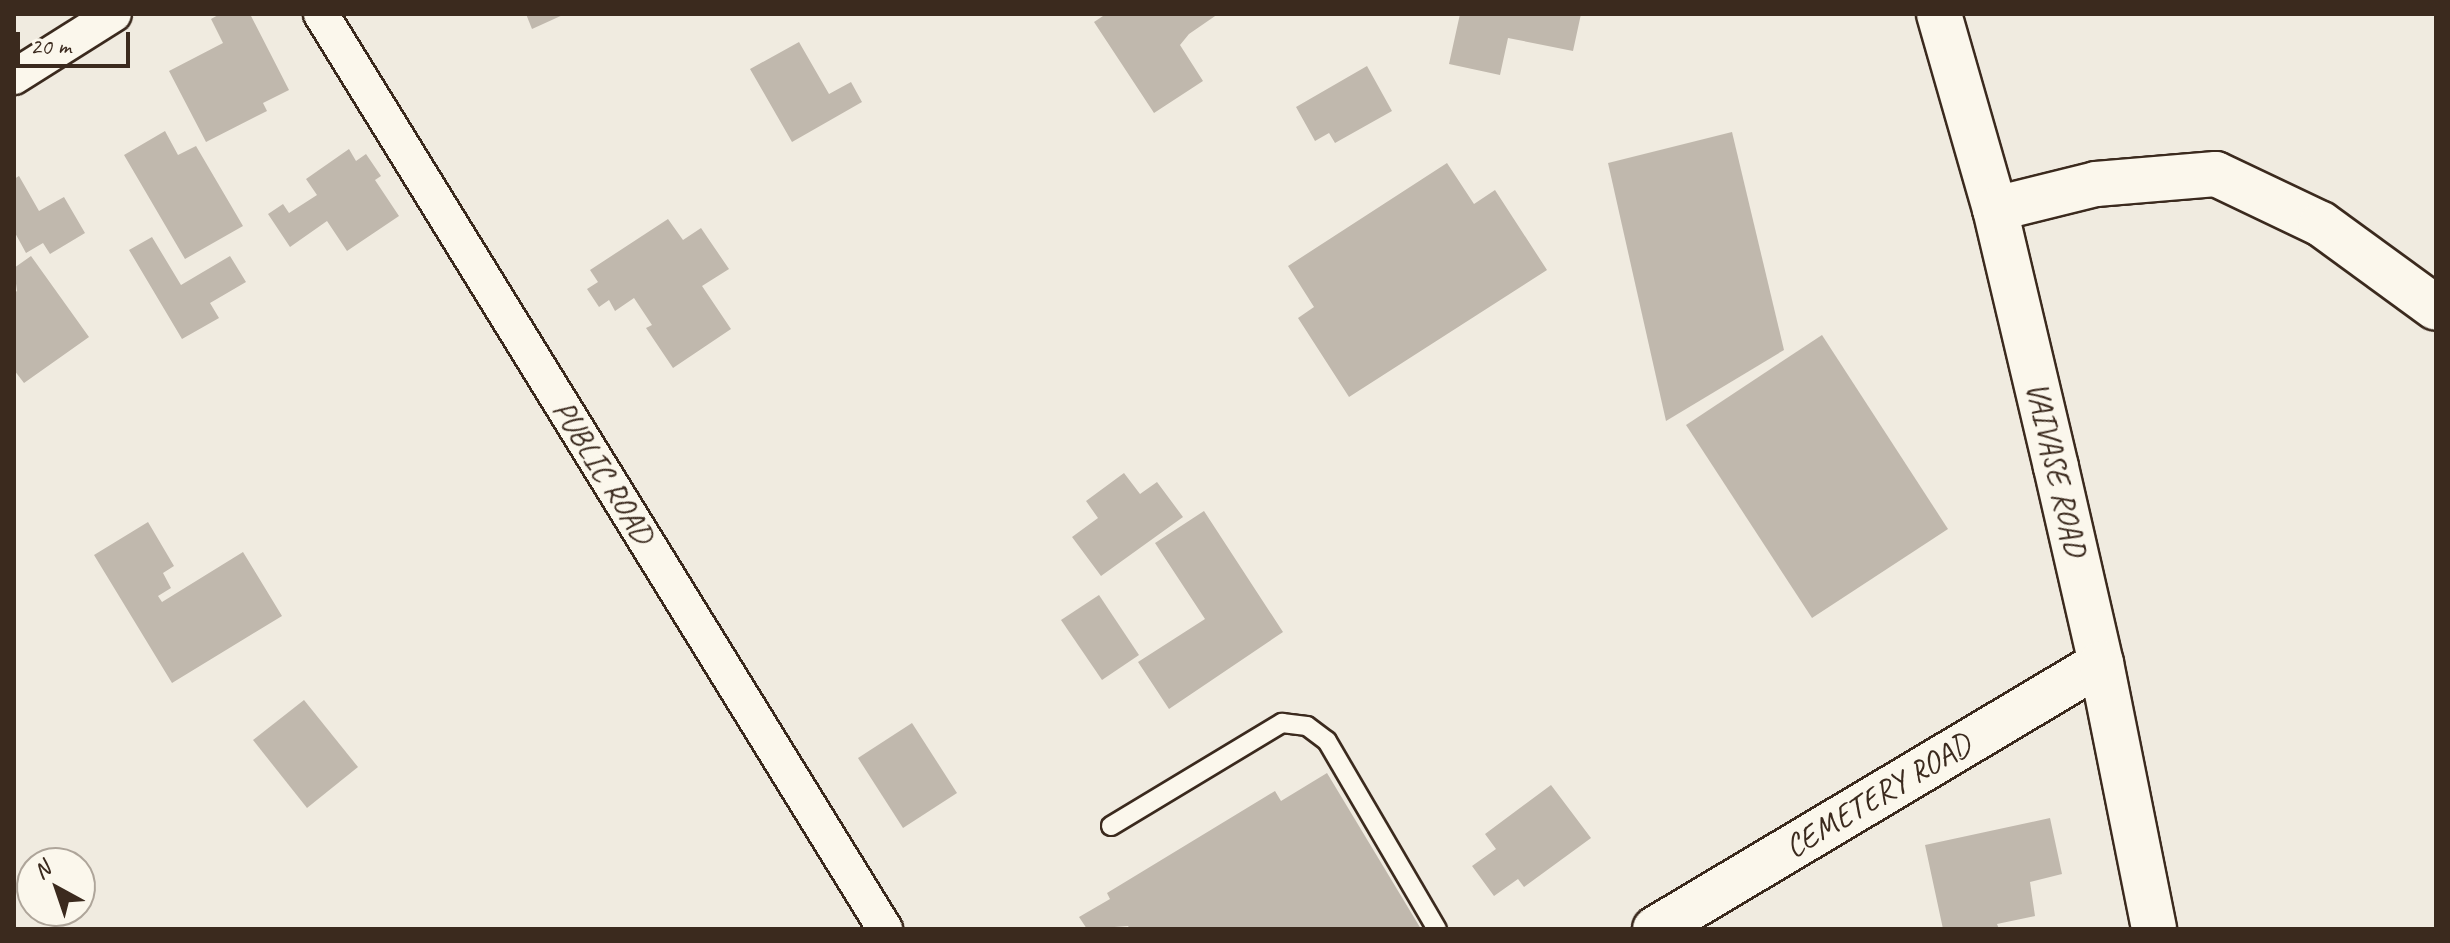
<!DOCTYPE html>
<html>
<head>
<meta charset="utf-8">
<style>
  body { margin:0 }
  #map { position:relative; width:2450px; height:943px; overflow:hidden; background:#f0ebe0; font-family:Caveat,sans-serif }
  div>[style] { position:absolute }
  .building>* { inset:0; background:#c0b8ad }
  .roads { filter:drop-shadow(2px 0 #3b2a1e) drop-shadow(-2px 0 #3b2a1e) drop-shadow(0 2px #3b2a1e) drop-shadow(0 -2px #3b2a1e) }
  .service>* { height:18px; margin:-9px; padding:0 9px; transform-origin:9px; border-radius:9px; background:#fbf7ec }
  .minor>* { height:34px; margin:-17px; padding:0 17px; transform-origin:17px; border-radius:17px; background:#fbf7ec }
  .tertiary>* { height:44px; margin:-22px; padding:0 22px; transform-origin:22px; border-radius:22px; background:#fbf7ec }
  .secondary>* { height:44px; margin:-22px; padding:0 22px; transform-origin:22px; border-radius:22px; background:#fbf7ec }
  span { translate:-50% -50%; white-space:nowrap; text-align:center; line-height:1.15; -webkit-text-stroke:6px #fbf7ec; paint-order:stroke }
  .street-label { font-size:32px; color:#3b2a1e }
  .frame { position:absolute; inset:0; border:16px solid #3b2a1e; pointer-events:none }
  .north { position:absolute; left:16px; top:847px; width:80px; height:80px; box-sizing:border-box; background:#fbf7ec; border:2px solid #aea59a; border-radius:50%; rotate:320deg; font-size:22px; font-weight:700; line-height:32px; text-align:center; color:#3b2a1e }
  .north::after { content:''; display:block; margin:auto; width:28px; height:36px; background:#3b2a1e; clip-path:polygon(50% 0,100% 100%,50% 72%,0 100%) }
  .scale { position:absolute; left:16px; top:32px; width:114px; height:36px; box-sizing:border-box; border:4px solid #3b2a1e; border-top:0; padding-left:10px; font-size:24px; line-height:28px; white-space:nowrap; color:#3b2a1e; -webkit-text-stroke:6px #fbf7ec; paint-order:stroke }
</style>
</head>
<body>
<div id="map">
  <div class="building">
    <i style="clip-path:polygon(220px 14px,250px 14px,289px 90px,263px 103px,267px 111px,206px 142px,169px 71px,223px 43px,211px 19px)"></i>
    <i style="clip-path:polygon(526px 14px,565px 14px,532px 29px)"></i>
    <i style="clip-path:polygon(1106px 14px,1218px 14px,1189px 34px,1180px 45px,1203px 81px,1154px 113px,1094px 22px)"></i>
    <i style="clip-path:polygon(1460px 14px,1581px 14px,1573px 51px,1508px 38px,1500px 75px,1449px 64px)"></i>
    <i style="clip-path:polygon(799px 42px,829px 94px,851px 82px,862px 102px,792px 142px,750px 69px)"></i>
    <i style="clip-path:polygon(1367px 66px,1392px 111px,1335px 143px,1329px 133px,1315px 141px,1296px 107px)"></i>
    <i style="clip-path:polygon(165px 131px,178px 155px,196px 146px,243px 226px,185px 259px,124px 155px)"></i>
    <i style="clip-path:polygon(1732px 132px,1784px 350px,1666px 421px,1608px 163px)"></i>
    <i style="clip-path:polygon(349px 149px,356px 161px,366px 154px,381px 176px,375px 180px,399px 216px,347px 251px,327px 221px,290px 247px,268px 214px,283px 204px,289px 213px,317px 195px,306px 179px)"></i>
    <i style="clip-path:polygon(1447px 163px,1474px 204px,1495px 190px,1547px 270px,1349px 397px,1298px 318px,1314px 307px,1288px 266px)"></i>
    <i style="clip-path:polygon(19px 176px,39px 211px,64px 197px,85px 233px,50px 254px,43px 243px,26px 253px,14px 231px,14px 179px)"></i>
    <i style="clip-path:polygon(668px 219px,683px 240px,701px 228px,729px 269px,702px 286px,731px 329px,673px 368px,646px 328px,652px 325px,634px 298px,615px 311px,609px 300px,599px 307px,587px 289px,598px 282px,590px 270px)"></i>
    <i style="clip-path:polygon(152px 237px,181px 285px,230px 256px,246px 282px,210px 303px,219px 318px,182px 339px,129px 250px)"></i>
    <i style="clip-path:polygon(31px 256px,89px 337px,24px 383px,14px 370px,14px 293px,17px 291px,14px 268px)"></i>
    <i style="clip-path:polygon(1822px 335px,1948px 529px,1812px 618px,1686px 425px)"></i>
    <i style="clip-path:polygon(1124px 473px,1140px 494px,1157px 482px,1183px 517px,1101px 576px,1072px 537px,1098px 518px,1086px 501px)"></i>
    <i style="clip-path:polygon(1204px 511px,1283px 632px,1169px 709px,1138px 662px,1205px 619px,1155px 543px)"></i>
    <i style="clip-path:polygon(148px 522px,174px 566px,163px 573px,171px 588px,158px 596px,162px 602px,243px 552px,282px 616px,172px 683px,94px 555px)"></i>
    <i style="clip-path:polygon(1099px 595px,1139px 655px,1102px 680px,1061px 620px)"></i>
    <i style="clip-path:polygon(304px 700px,358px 767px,307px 808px,253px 740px)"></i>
    <i style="clip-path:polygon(912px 723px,957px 793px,903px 828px,858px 758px)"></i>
    <i style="clip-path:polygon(1327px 773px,1421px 929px,1130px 929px,1128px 926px,1087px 929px,1079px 917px,1110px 899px,1107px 893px,1275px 791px,1281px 801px)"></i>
    <i style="clip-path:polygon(1551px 785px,1591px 838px,1524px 887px,1518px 879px,1494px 896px,1472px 866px,1496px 849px,1485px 834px)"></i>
    <i style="clip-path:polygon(2050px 818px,2062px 874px,2030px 882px,2035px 916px,1997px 924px,1999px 929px,1943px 929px,1925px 845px)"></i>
  </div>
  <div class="roads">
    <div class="service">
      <i style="left:1111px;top:826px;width:200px;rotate:-31.1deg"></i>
      <i style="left:1282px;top:723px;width:25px;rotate:7deg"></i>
      <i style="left:1307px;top:726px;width:25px;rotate:37deg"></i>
      <i style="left:1327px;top:741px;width:218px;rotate:59.7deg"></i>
    </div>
    <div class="minor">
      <i style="left:321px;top:14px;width:1075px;rotate:58.35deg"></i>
      <i style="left:14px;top:77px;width:118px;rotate:-32.2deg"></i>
    </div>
    <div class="tertiary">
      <i style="left:1655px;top:929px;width:519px;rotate:-30.81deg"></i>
    </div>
    <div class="secondary">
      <i style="left:1939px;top:14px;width:203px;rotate:74deg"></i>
      <i style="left:1995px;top:209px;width:265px;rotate:76.7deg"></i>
      <i style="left:2056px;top:467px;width:201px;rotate:77.1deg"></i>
      <i style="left:2101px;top:663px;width:271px;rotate:78.7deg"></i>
      <i style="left:1995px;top:209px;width:104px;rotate:-13.9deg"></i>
      <i style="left:2096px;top:184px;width:120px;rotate:-4.8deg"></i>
      <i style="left:2216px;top:174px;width:116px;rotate:25.5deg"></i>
      <i style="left:2321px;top:224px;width:142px;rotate:36.1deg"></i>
    </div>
  </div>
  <div class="street-label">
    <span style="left:2056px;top:469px;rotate:77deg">VAIVASE ROAD</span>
    <span style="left:603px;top:472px;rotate:58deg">PUBLIC ROAD</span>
    <span style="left:1878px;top:796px;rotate:-31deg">CEMETERY ROAD</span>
  </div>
  <div class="frame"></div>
  <div class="north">N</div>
  <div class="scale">20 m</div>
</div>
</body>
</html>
